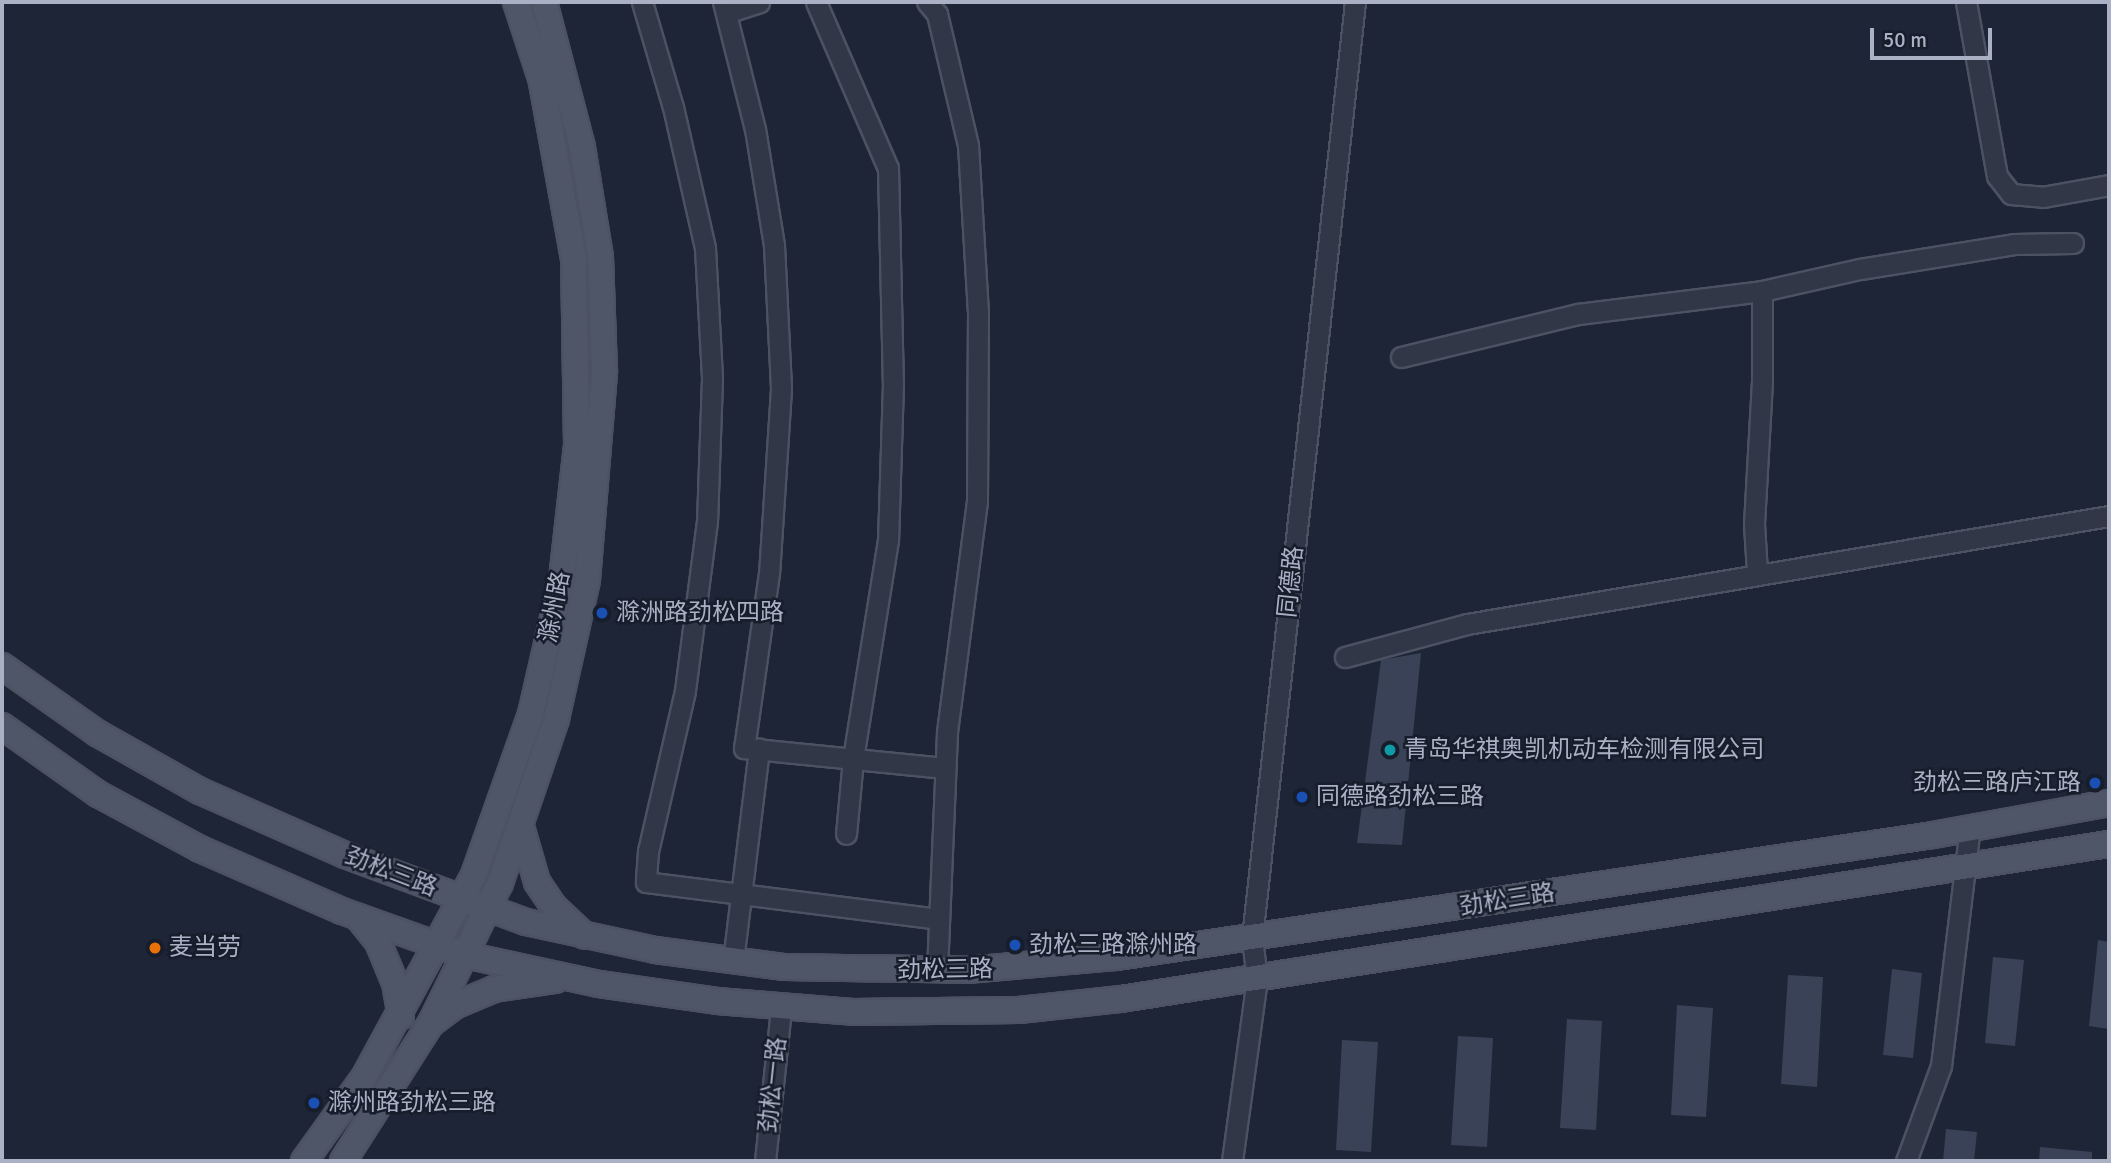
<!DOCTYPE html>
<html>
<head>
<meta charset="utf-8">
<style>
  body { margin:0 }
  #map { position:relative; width:2111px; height:1163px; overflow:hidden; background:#1e2536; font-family:Signika,"Noto Sans SC",sans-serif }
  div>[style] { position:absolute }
  .building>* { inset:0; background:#3a4257 }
  .roads { filter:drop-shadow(2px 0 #4c5262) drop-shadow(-2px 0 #4c5262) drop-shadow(0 2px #4c5262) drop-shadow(0 -2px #4c5262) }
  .minor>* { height:19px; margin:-9.5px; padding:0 9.5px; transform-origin:9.5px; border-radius:9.5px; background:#313746 }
  .major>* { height:24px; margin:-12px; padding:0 12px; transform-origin:12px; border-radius:12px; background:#4f5667 }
  .dots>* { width:19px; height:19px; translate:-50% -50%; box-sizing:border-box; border:4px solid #171d2b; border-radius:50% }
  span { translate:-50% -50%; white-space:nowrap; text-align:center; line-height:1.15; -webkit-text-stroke:5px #171d2b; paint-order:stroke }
  .street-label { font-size:24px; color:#abb1c4 }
  .poi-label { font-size:24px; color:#abb1c4 }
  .left { translate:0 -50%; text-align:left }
  .right { translate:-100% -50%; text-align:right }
  .frame { position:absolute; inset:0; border:4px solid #abb1c4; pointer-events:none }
  .scale { position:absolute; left:1870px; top:28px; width:122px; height:32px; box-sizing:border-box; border:4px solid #abb1c4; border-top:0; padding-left:9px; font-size:21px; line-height:24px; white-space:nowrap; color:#abb1c4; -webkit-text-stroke:5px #171d2b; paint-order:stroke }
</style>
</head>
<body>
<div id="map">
  <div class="building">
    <i style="clip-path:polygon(1421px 653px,1402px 845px,1357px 843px,1381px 660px)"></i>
    <i style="clip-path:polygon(2098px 940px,2109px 942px,2109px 1029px,2089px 1026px)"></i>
    <i style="clip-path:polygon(1993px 957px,2024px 960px,2015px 1046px,1985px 1043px)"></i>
    <i style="clip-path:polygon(1892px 969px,1922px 973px,1913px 1058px,1883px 1055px)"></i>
    <i style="clip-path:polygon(1788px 975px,1823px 977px,1817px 1087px,1781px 1084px)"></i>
    <i style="clip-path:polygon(1677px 1005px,1713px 1008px,1706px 1117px,1671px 1115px)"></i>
    <i style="clip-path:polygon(1567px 1019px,1602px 1021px,1596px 1130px,1560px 1128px)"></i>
    <i style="clip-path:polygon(1458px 1036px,1493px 1038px,1487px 1147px,1451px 1145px)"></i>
    <i style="clip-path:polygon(1342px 1040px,1378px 1042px,1371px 1152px,1336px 1150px)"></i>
    <i style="clip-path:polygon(1946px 1129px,1977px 1132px,1974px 1161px,1943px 1161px)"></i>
    <i style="clip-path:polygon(2040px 1147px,2092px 1152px,2092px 1161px,2039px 1161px)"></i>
  </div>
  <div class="roads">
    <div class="minor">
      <i style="left:642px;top:2px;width:109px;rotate:73.6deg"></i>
      <i style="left:673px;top:107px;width:145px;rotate:77.2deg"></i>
      <i style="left:705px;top:248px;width:131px;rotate:86.9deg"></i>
      <i style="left:712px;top:379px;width:142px;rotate:92deg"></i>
      <i style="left:707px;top:521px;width:171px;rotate:97.4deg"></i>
      <i style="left:685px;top:691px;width:164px;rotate:103deg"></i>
      <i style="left:648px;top:851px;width:31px;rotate:94deg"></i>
      <i style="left:646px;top:882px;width:295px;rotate:7.2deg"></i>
      <i style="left:723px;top:2px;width:131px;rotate:75.9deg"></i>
      <i style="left:755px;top:129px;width:118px;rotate:80.7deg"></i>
      <i style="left:774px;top:245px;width:144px;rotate:87.2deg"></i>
      <i style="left:781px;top:389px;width:184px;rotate:93.7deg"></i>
      <i style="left:769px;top:573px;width:177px;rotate:98.1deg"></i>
      <i style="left:744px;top:748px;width:202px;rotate:5.7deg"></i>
      <i style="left:816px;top:2px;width:181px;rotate:66.6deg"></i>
      <i style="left:888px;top:168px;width:215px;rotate:88.7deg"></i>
      <i style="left:893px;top:383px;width:157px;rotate:91.8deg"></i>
      <i style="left:888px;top:540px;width:222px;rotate:99.1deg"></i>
      <i style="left:853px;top:759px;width:75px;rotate:95.3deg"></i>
      <i style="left:927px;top:2px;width:16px;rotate:50deg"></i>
      <i style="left:937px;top:14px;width:135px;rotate:76.7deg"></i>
      <i style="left:968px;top:145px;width:166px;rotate:86.6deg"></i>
      <i style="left:978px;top:311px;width:190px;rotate:90.3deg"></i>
      <i style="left:977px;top:501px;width:234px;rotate:97.4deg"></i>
      <i style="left:947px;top:733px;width:237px;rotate:92.4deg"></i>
      <i style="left:1966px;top:2px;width:177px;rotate:79.9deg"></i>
      <i style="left:1997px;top:176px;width:23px;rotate:52deg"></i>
      <i style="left:2011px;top:194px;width:32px;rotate:5deg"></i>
      <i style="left:2043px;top:197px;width:67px;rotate:-10.3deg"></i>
      <i style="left:726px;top:13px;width:35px;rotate:-18deg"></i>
      <i style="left:1401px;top:357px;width:182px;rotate:-13.7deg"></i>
      <i style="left:1578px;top:314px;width:185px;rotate:-7.1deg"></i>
      <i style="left:1762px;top:291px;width:100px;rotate:-12.7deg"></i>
      <i style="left:1860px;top:269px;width:156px;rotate:-9.2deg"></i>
      <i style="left:2014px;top:244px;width:59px;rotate:-1deg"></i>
      <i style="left:1757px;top:572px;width:48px;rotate:-93.6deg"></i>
      <i style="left:1754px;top:524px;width:145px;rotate:-86.8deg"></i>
      <i style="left:1762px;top:379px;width:88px;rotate:-90deg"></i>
      <i style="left:1345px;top:657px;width:126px;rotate:-15.1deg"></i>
      <i style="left:1467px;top:624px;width:651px;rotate:-9.55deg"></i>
      <i style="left:733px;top:961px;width:214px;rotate:-83deg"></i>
      <i style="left:765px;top:1161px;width:154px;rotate:-84deg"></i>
      <i style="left:1232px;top:1161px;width:184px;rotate:-82.2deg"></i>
      <i style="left:1257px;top:979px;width:41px;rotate:-97deg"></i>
      <i style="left:1252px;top:938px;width:942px;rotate:-83.72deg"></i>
      <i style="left:1906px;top:1161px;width:101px;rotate:-69.8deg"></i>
      <i style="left:1941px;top:1066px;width:240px;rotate:-83.1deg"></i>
    </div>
    <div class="major">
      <i style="left:2px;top:666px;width:116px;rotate:35.2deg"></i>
      <i style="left:97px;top:733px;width:118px;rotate:29.4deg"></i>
      <i style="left:200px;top:791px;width:158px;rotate:23.8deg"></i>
      <i style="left:345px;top:855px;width:193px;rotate:20.3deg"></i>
      <i style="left:526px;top:922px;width:132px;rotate:12.2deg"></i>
      <i style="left:655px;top:950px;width:131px;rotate:7.5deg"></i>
      <i style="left:785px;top:967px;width:182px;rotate:0.9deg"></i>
      <i style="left:967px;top:970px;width:151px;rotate:-5deg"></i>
      <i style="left:1117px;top:957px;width:825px;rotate:-8.5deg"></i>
      <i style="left:1933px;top:835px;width:179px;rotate:-10.3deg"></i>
      <i style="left:2px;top:726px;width:118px;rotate:35.3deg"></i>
      <i style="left:98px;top:794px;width:116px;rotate:28.3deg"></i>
      <i style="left:200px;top:849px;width:155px;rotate:23.6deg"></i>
      <i style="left:342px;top:911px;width:131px;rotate:19.7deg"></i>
      <i style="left:465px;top:955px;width:137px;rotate:12.2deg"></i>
      <i style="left:599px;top:984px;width:119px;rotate:8.2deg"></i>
      <i style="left:717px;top:1001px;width:136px;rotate:4.6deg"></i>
      <i style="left:853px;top:1012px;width:166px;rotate:-0.7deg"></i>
      <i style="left:1019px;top:1010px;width:103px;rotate:-6.2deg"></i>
      <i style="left:1121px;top:999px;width:1000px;rotate:-8.92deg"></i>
      <i style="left:522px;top:830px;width:54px;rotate:73.9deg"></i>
      <i style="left:537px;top:882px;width:30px;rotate:56deg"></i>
      <i style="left:554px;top:907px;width:42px;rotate:43.1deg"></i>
      <i style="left:358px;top:917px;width:32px;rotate:51deg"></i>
      <i style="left:378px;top:942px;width:44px;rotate:67.5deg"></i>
      <i style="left:395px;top:983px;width:34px;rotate:80deg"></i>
      <i style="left:433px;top:1022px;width:26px;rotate:-37deg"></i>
      <i style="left:454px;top:1006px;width:43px;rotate:-23deg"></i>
      <i style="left:494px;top:989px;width:62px;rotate:-8.4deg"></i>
      <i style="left:304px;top:1161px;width:105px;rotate:-54.3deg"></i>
      <i style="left:365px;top:1076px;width:229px;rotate:-61.5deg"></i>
      <i style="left:474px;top:875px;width:171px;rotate:-70.5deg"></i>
      <i style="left:531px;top:714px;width:139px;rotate:-77.1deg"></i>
      <i style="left:562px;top:579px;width:135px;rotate:-83.6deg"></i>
      <i style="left:577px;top:445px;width:186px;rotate:-90.9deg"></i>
      <i style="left:574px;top:259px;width:184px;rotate:-100.3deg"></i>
      <i style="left:541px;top:78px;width:80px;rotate:-108.2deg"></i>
      <i style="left:343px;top:1161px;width:164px;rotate:-57.5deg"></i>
      <i style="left:431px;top:1023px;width:156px;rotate:-63.8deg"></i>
      <i style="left:500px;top:883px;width:173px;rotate:-71.1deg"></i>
      <i style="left:556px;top:719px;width:142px;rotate:-77.4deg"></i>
      <i style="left:587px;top:580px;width:210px;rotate:-85.3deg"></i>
      <i style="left:604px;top:371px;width:114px;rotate:-92deg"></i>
      <i style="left:600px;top:257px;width:111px;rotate:-99.3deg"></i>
      <i style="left:582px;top:147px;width:150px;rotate:-104.7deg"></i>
    </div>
  </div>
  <div class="dots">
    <i style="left:602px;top:613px;background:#1a4fb4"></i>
    <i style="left:1390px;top:750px;background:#0f9aa8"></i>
    <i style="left:2095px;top:783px;background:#1a4fb4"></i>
    <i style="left:1302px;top:797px;background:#1a4fb4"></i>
    <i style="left:1015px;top:945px;background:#1a4fb4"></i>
    <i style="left:155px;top:948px;background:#e8710a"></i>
    <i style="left:314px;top:1103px;background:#1a4fb4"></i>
  </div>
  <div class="street-label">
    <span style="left:1291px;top:582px;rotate:-84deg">同德路</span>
    <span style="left:555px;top:607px;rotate:-79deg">滁州路</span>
    <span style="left:391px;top:872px;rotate:21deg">劲松三路</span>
    <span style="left:1507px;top:900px;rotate:-9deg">劲松三路</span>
    <span style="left:945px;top:970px;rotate:-1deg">劲松三路</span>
    <span style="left:773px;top:1085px;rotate:-84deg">劲松一路</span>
  </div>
  <div class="poi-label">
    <span class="left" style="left:616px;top:613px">滁洲路劲松四路</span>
    <span class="left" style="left:1404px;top:750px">青岛华祺奥凯机动车检测有限公司</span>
    <span class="right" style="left:2081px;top:783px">劲松三路庐江路</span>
    <span class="left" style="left:1316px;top:797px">同德路劲松三路</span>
    <span class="left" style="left:1029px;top:945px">劲松三路滁州路</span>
    <span class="left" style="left:169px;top:948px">麦当劳</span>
    <span class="left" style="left:328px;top:1103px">滁州路劲松三路</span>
  </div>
  <div class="frame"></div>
  <div class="scale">50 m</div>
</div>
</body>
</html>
